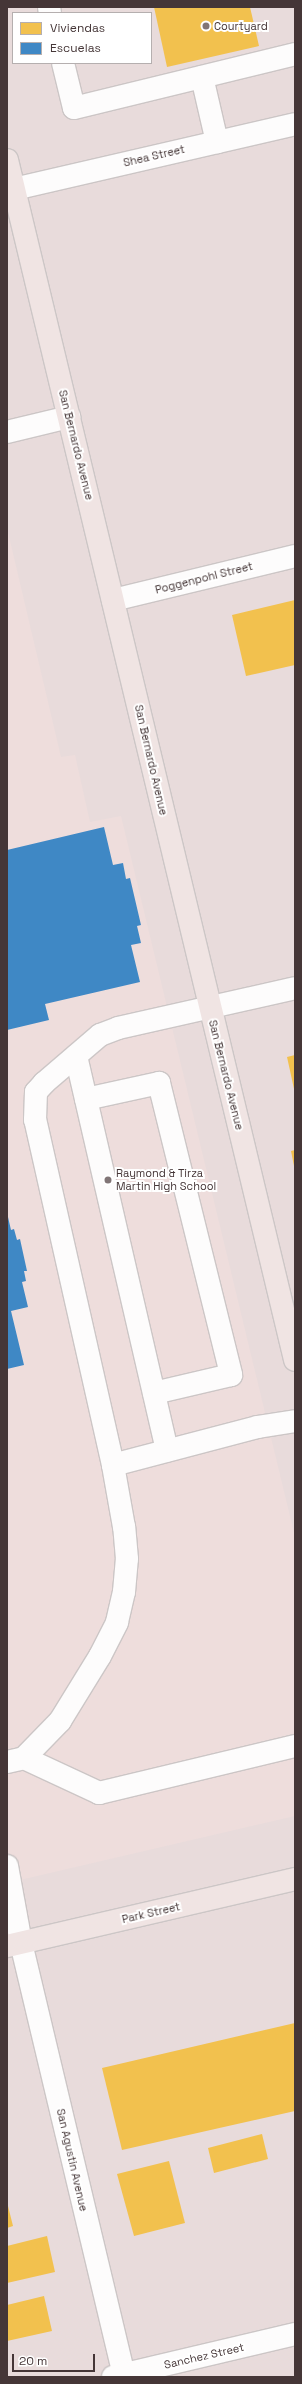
<!DOCTYPE html>
<html>
<head>
<meta charset="utf-8">
<style>
  body { margin:0 }
  #map { position:relative; width:302px; height:2384px; overflow:hidden; background:#f0eaea; font-family:"Space Grotesk",sans-serif }
  div>[style] { position:absolute }
  .residential>* { inset:0; background:#e8dbdb }
  .education>* { inset:0; background:#eedddc }
  .homes>* { inset:0; background:#f2c14e }
  .schools>* { inset:0; background:#3f88c5 }
  .roads { filter:drop-shadow(1px 0 #ccc6c6) drop-shadow(-1px 0 #ccc6c6) drop-shadow(0 1px #ccc6c6) drop-shadow(0 -1px #ccc6c6) }
  .minor>* { height:22px; margin:-11px; padding:0 11px; transform-origin:11px; border-radius:11px; background:#fdfcfc }
  .major>* { height:22px; margin:-11px; padding:0 11px; transform-origin:11px; border-radius:11px; background:#f0e4e3 }
  .dots>* { width:11px; height:11px; translate:-50% -50%; box-sizing:border-box; border:2px solid #fff; border-radius:50% }
  span { translate:-50% -50%; white-space:nowrap; text-align:center; line-height:1.15; -webkit-text-stroke:4px #fff; paint-order:stroke }
  .poi-label { font-size:11px; color:#453637 }
  .left { translate:0 -50%; text-align:left }
  .street-label { font-size:11px; color:#453637 }
  .frame { position:absolute; inset:0; border:8px solid #453637; pointer-events:none }
  .legend { position:absolute; left:12px; top:12px; width:140px; height:52px; box-sizing:border-box; background:#fff; border:1px solid #b5afaf; margin:0; padding:5px 7px; list-style:none; font-size:12px; color:#453637 }
  .legend li { display:flex; align-items:center; gap:8px; height:20px }
  .legend b { width:20px; border:1px solid #b5afaf }
  .scale { position:absolute; left:12px; top:2354px; width:83px; height:18px; box-sizing:border-box; border:2px solid #453637; border-top:0; padding-left:5px; font-size:12px; line-height:14px; white-space:nowrap; color:#453637; -webkit-text-stroke:3px #fff; paint-order:stroke }
</style>
</head>
<body>
<div id="map">
  <div class="residential">
    <i style="clip-path:polygon(evenodd,7px 7px,295px 7px,295px 2377px,7px 2377px,7px 7px,13px 13px,151px 13px,151px 63px,13px 63px,13px 13px)"></i>
  </div>
  <div class="education">
    <i style="clip-path:polygon(7px 528px,61px 757px,75px 755px,90px 822px,121px 816px,295px 1537px,295px 1816px,7px 1883px)"></i>
  </div>
  <div class="homes">
    <i style="clip-path:polygon(154px 7px,250px 7px,259px 46px,167px 67px)"></i>
    <i style="clip-path:polygon(295px 600px,295px 665px,246px 676px,232px 615px)"></i>
    <i style="clip-path:polygon(295px 1055px,295px 1089px,294px 1089px,287px 1057px)"></i>
    <i style="clip-path:polygon(295px 1150px,295px 1165px,294px 1166px,291px 1151px)"></i>
    <i style="clip-path:polygon(295px 2023px,295px 2111px,122px 2150px,102px 2068px)"></i>
    <i style="clip-path:polygon(262px 2134px,268px 2159px,214px 2173px,208px 2148px)"></i>
    <i style="clip-path:polygon(169px 2161px,185px 2223px,134px 2236px,117px 2174px)"></i>
    <i style="clip-path:polygon(7px 2202px,13px 2226px,7px 2228px)"></i>
    <i style="clip-path:polygon(47px 2236px,55px 2272px,7px 2283px,7px 2246px)"></i>
    <i style="clip-path:polygon(44px 2296px,52px 2331px,7px 2341px,7px 2305px)"></i>
  </div>
  <div class="schools">
    <i style="clip-path:polygon(104px 827px,113px 865px,123px 863px,126px 879px,130px 878px,141px 925px,137px 926px,141px 943px,131px 945px,140px 982px,45px 1004px,49px 1020px,7px 1030px,7px 850px)"></i>
    <i style="clip-path:polygon(8px 1217px,11px 1230px,14px 1229px,17px 1240px,20px 1239px,27px 1271px,24px 1271px,26px 1281px,22px 1282px,28px 1307px,11px 1311px,24px 1365px,7px 1369px)"></i>
  </div>
  <div class="roads">
    <div class="minor">
      <i style="left:49px;top:7px;width:6px;rotate:81deg"></i>
      <i style="left:63px;top:63px;width:46px;rotate:76.3deg"></i>
      <i style="left:74px;top:108px;width:228px;rotate:-13.7deg"></i>
      <i style="left:202px;top:77px;width:67px;rotate:77deg"></i>
      <i style="left:14px;top:189px;width:288px;rotate:-13deg"></i>
      <i style="left:7px;top:432px;width:64px;rotate:-13.6deg"></i>
      <i style="left:113px;top:600px;width:187px;rotate:-13.6deg"></i>
      <i style="left:76px;top:1056px;width:405px;rotate:77deg"></i>
      <i style="left:86px;top:1099px;width:75px;rotate:-12.4deg"></i>
      <i style="left:159px;top:1083px;width:301px;rotate:76.1deg"></i>
      <i style="left:231px;top:1375px;width:79px;rotate:166.8deg"></i>
      <i style="left:113px;top:1465px;width:150px;rotate:-14.7deg"></i>
      <i style="left:258px;top:1427px;width:37px;rotate:-9deg"></i>
      <i style="left:24px;top:1758px;width:83px;rotate:25deg"></i>
      <i style="left:99px;top:1793px;width:202px;rotate:-13.5deg"></i>
      <i style="left:7px;top:1762px;width:17px;rotate:-13deg"></i>
      <i style="left:24px;top:1758px;width:52px;rotate:-45.8deg"></i>
      <i style="left:60px;top:1721px;width:76px;rotate:-58.4deg"></i>
      <i style="left:100px;top:1656px;width:38px;rotate:-63deg"></i>
      <i style="left:117px;top:1622px;width:31px;rotate:-77deg"></i>
      <i style="left:124px;top:1592px;width:33px;rotate:-85deg"></i>
      <i style="left:127px;top:1559px;width:32px;rotate:-95deg"></i>
      <i style="left:124px;top:1527px;width:63px;rotate:-100.1deg"></i>
      <i style="left:113px;top:1465px;width:354px;rotate:-102.7deg"></i>
      <i style="left:35px;top:1120px;width:28px;rotate:-88deg"></i>
      <i style="left:36px;top:1092px;width:12px;rotate:-48deg"></i>
      <i style="left:44px;top:1083px;width:74px;rotate:-40.6deg"></i>
      <i style="left:100px;top:1035px;width:19px;rotate:-21deg"></i>
      <i style="left:118px;top:1028px;width:181px;rotate:-12.7deg"></i>
      <i style="left:7px;top:1866px;width:78px;rotate:79.7deg"></i>
      <i style="left:21px;top:1943px;width:446px;rotate:76.6deg"></i>
      <i style="left:113px;top:2377px;width:187px;rotate:-13.3deg"></i>
    </div>
    <div class="major">
      <i style="left:7px;top:160px;width:1234px;rotate:76.5deg"></i>
      <i style="left:7px;top:1946px;width:296px;rotate:-13.1deg"></i>
    </div>
  </div>
  <div class="dots">
    <i style="left:206px;top:26px;background:#817576"></i>
    <i style="left:108px;top:1180px;background:#817576"></i>
  </div>
  <div class="poi-label">
    <span class="left" style="left:214px;top:26px">Courtyard</span>
    <span class="left" style="left:116px;top:1180px">Raymond &amp; Tirza<br>Martin High School</span>
  </div>
  <div class="street-label">
    <span style="left:154px;top:156px;rotate:-13deg">Shea Street</span>
    <span style="left:76px;top:445px;rotate:76deg">San Bernardo Avenue</span>
    <span style="left:204px;top:578px;rotate:-14deg">Poggenpohl Street</span>
    <span style="left:151px;top:760px;rotate:77deg">San Bernardo Avenue</span>
    <span style="left:226px;top:1075px;rotate:76deg">San Bernardo Avenue</span>
    <span style="left:151px;top:1913px;rotate:-13deg">Park Street</span>
    <span style="left:72px;top:2160px;rotate:77deg">San Agustin Avenue</span>
    <span style="left:204px;top:2356px;rotate:-13deg">Sanchez Street</span>
  </div>
  <div class="frame"></div>
  <ul class="legend">
  <li><b style="height:11px;background:#f2c14e"></b>Viviendas</li>
  <li><b style="height:11px;background:#3f88c5"></b>Escuelas</li>
  </ul>
  <div class="scale">20 m</div>
</div>
</body>
</html>
